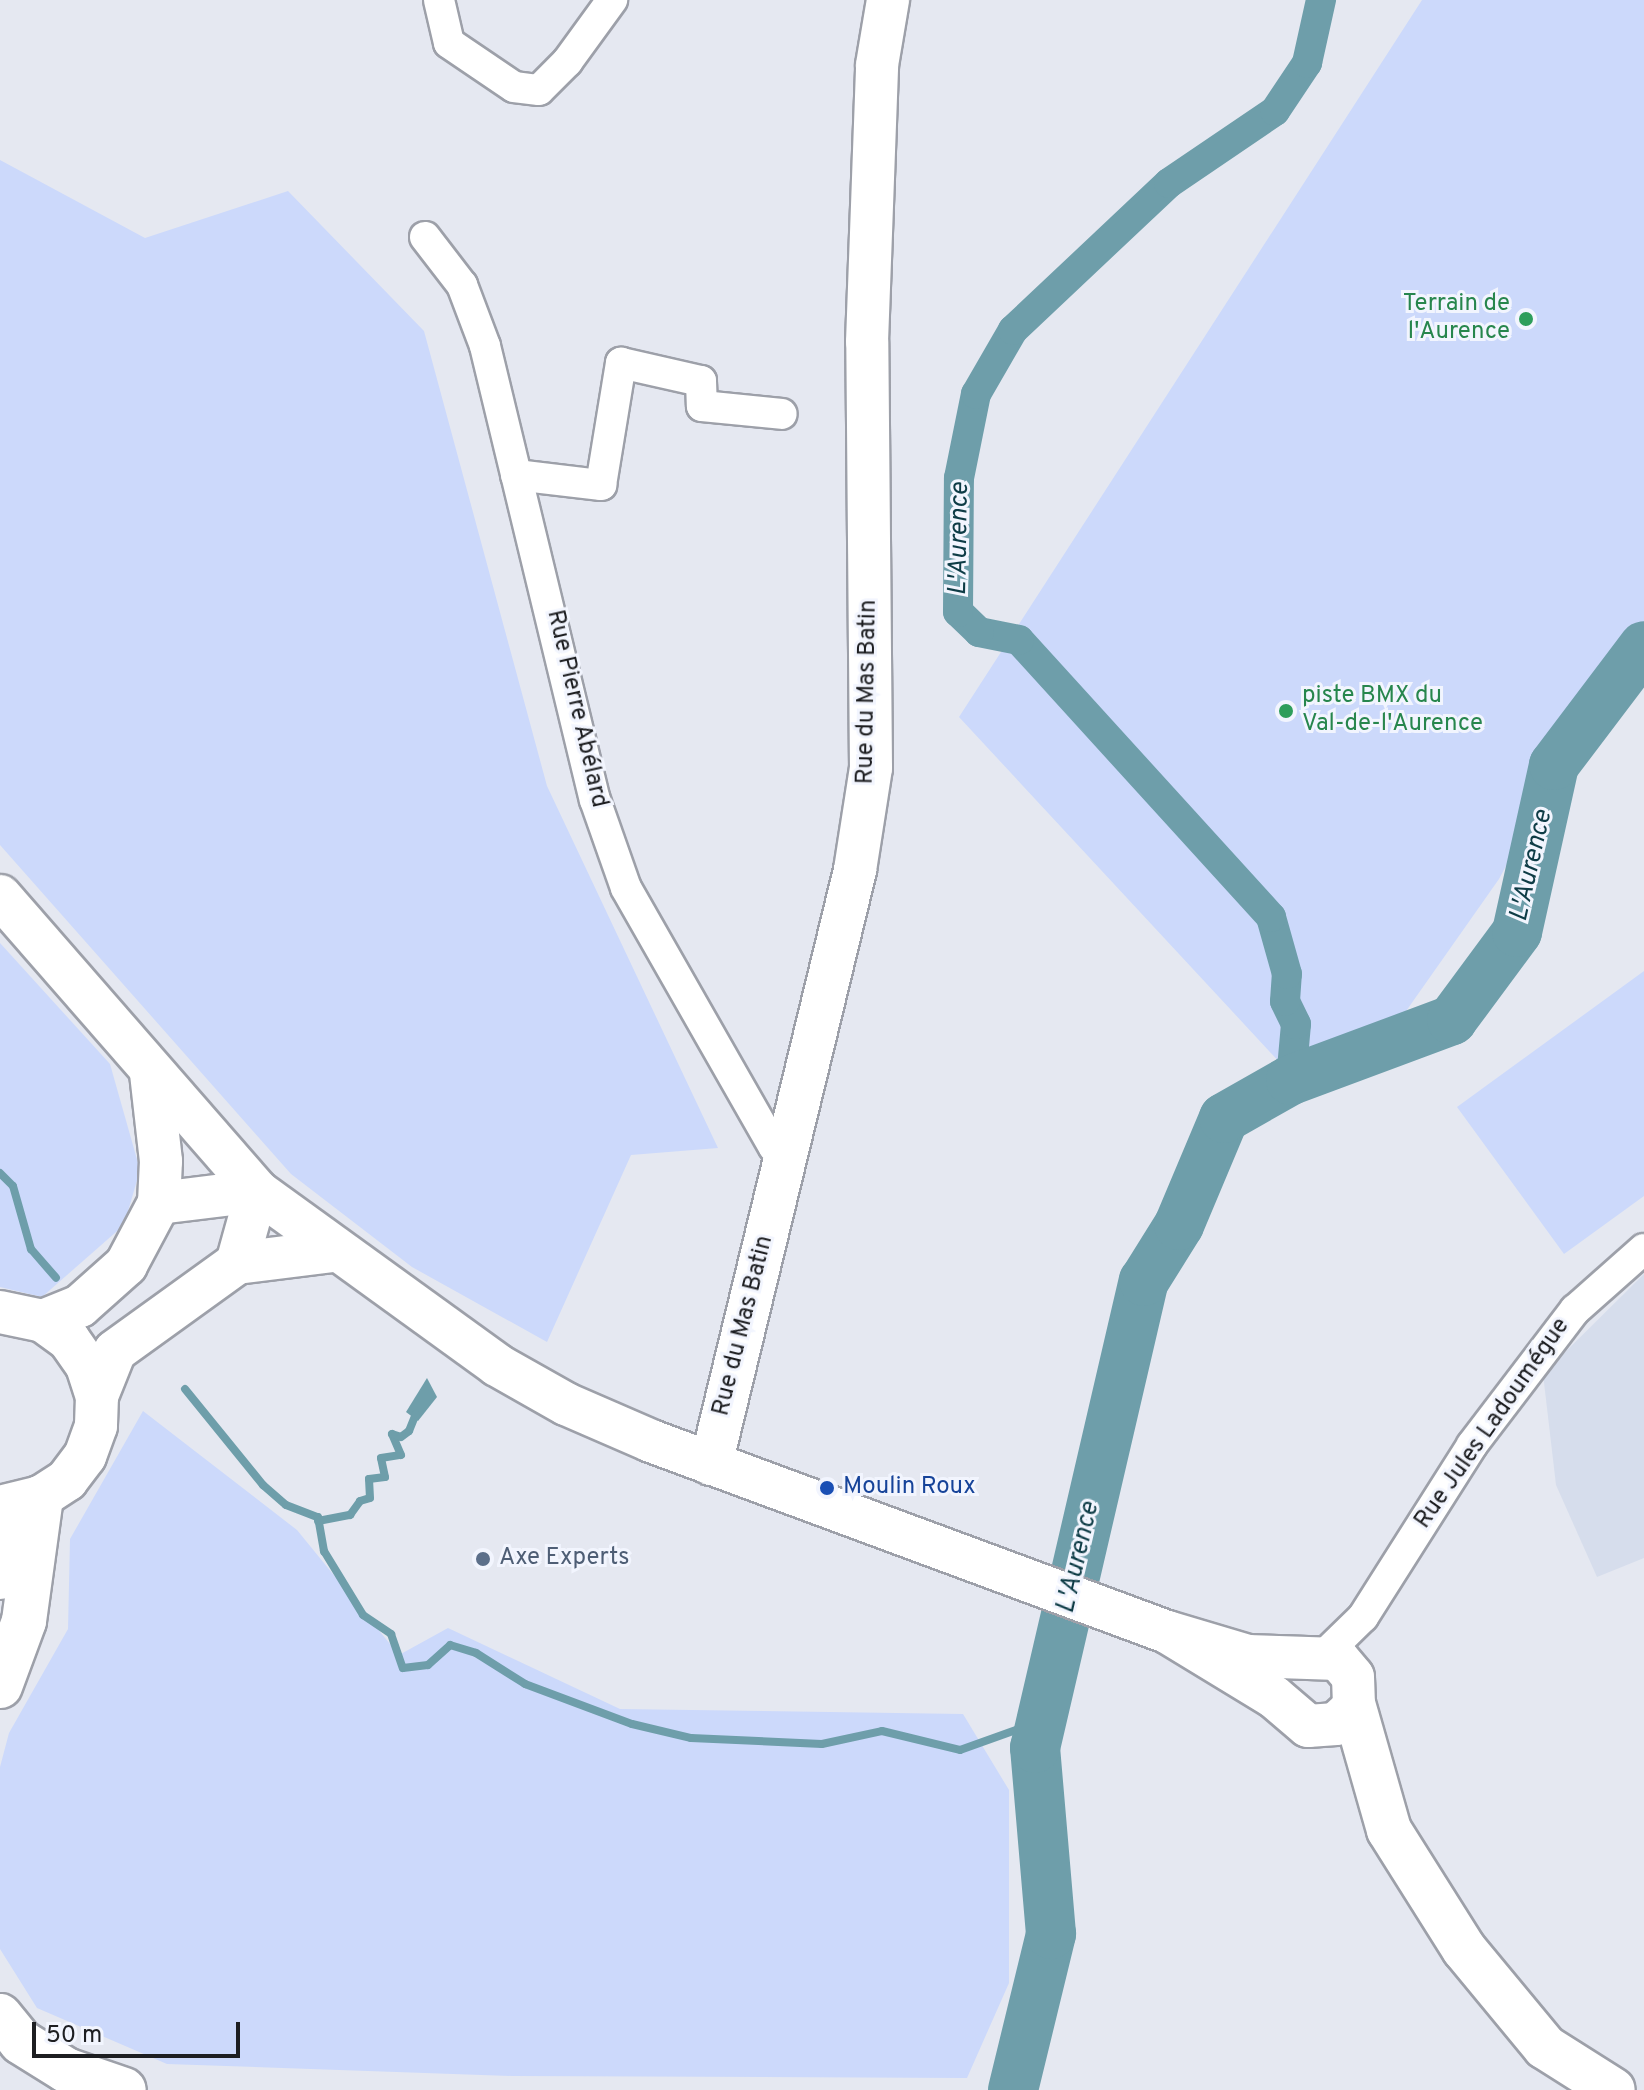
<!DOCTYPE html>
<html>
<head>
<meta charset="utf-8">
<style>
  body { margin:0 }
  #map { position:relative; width:1644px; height:2090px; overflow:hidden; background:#e5e8f1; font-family:Overpass,sans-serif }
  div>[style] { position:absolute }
  .built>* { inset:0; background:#d6ddec }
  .green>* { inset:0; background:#ccd9fb }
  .water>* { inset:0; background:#6e9eaa }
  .stream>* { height:8px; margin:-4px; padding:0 4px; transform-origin:4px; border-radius:4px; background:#6e9eaa }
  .canal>* { height:30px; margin:-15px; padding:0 15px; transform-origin:15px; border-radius:15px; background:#6e9eaa }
  .river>* { height:50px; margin:-25px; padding:0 25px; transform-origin:25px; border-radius:25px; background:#6e9eaa }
  .roads { filter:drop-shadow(2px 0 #9da0a9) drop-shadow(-2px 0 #9da0a9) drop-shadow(0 2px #9da0a9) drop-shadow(0 -2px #9da0a9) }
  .street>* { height:30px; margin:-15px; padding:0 15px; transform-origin:15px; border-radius:15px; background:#fff }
  .secondary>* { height:42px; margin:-21px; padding:0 21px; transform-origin:21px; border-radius:21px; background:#fff }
  .primary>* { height:44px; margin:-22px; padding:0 22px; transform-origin:22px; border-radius:22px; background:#fff }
  .highway>* { height:44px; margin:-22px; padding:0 22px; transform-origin:22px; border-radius:22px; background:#fff }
  .dots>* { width:22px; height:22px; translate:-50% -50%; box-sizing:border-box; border:4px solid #f2f5fe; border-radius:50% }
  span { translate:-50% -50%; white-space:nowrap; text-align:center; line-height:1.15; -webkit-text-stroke:6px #f2f5fe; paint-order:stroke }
  .leisure-label { font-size:24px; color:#27864d }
  .right { translate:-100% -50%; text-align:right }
  .left { translate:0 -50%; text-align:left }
  .street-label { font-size:24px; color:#1d1e21 }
  .transit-label { font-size:24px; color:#164399 }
  .service-label { font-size:24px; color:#4e5e75 }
  .water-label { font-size:26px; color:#0e3c46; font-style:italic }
  .scale { position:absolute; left:32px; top:2022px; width:208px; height:36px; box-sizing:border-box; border:4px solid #1d1e21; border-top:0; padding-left:10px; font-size:24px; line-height:28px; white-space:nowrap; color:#1d1e21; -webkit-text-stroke:6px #f2f5fe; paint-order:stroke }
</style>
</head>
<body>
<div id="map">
  <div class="built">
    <i style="clip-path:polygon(1644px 1274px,1644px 1558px,1597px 1577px,1556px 1485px,1543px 1374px)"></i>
  </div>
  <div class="green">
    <i style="clip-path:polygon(1422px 0,1644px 0,1644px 624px,1629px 637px,1499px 879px,1404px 1014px,1283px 1066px,959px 717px)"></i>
    <i style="clip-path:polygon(0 160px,145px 238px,288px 191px,424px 331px,547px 786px,718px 1148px,631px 1155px,547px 1342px,412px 1267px,291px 1174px,0 845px)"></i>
    <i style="clip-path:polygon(0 943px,110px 1064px,140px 1170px,124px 1225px,42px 1297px,0 1287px)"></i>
    <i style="clip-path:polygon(1644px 971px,1644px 1196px,1564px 1254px,1457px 1107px)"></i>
    <i style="clip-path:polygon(143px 1411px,297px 1530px,399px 1655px,448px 1628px,620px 1709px,963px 1714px,1009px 1790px,1009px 1983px,967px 2078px,512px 2076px,167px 2064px,37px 2008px,0 1949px,0 1767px,9px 1733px,68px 1629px,70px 1539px)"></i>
  </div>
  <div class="water">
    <i style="clip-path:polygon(427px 1378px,437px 1397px,418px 1421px,406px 1412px)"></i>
  </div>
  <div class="stream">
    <i style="left:0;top:1173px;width:18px;rotate:45deg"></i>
    <i style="left:13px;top:1186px;width:66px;rotate:74.1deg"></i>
    <i style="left:31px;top:1249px;width:38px;rotate:49deg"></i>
    <i style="left:185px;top:1389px;width:124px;rotate:50.9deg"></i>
    <i style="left:263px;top:1485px;width:30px;rotate:41deg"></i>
    <i style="left:286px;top:1505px;width:34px;rotate:21deg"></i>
    <i style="left:318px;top:1517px;width:35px;rotate:80deg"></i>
    <i style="left:324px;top:1551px;width:75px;rotate:58.6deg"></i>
    <i style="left:363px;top:1615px;width:34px;rotate:34deg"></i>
    <i style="left:391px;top:1634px;width:36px;rotate:71deg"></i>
    <i style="left:403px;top:1668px;width:25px;rotate:-7deg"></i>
    <i style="left:428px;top:1665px;width:30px;rotate:-42deg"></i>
    <i style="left:450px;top:1645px;width:27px;rotate:17deg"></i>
    <i style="left:476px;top:1653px;width:58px;rotate:32.3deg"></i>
    <i style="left:525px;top:1684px;width:114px;rotate:20.5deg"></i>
    <i style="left:632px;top:1724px;width:61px;rotate:13.3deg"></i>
    <i style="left:691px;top:1738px;width:131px;rotate:2.6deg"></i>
    <i style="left:822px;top:1744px;width:61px;rotate:-12.2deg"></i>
    <i style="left:882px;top:1731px;width:80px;rotate:13.7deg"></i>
    <i style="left:960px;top:1750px;width:86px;rotate:-19.7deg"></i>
    <i style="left:318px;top:1521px;width:33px;rotate:-11deg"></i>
    <i style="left:350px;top:1515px;width:17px;rotate:-54deg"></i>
    <i style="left:360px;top:1501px;width:10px;rotate:-17deg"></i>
    <i style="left:370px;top:1498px;width:19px;rotate:-93deg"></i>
    <i style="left:369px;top:1479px;width:16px;rotate:-7deg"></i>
    <i style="left:385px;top:1477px;width:19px;rotate:-102deg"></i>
    <i style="left:381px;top:1458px;width:20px;rotate:-9deg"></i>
    <i style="left:401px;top:1455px;width:23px;rotate:-113deg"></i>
    <i style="left:392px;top:1434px;width:9px;rotate:18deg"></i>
    <i style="left:401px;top:1437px;width:10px;rotate:-37deg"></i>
    <i style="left:409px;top:1431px;width:18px;rotate:-68deg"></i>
  </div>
  <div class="canal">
    <i style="left:1291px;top:1080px;width:56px;rotate:-84.9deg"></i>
    <i style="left:1296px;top:1024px;width:25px;rotate:-116deg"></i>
    <i style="left:1285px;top:1001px;width:27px;rotate:-86deg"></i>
    <i style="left:1287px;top:974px;width:59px;rotate:-105.7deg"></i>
    <i style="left:1271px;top:917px;width:374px;rotate:-132.3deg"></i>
    <i style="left:1019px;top:640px;width:41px;rotate:-168.7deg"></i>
    <i style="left:979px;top:632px;width:29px;rotate:-136deg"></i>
    <i style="left:958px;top:612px;width:134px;rotate:-89.6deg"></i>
    <i style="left:959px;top:478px;width:86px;rotate:-78.6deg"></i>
    <i style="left:976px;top:394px;width:74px;rotate:-60deg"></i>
    <i style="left:1013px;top:330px;width:214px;rotate:-43.3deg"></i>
    <i style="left:1169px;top:183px;width:128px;rotate:-34.2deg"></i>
    <i style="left:1275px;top:111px;width:58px;rotate:-56.3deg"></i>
    <i style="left:1307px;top:63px;width:65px;rotate:-77.5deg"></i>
  </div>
  <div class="river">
    <i style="left:1013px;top:2090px;width:161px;rotate:-76.3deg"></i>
    <i style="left:1051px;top:1934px;width:187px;rotate:-94.9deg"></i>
    <i style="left:1035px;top:1748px;width:480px;rotate:-76.9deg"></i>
    <i style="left:1144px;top:1281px;width:66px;rotate:-58deg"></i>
    <i style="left:1179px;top:1225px;width:116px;rotate:-67.2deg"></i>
    <i style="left:1224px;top:1118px;width:77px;rotate:-29.6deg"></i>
    <i style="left:1291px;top:1080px;width:172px;rotate:-20.4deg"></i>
    <i style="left:1452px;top:1020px;width:109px;rotate:-53.5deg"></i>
    <i style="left:1517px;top:932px;width:171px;rotate:-77.5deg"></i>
    <i style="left:1554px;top:765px;width:149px;rotate:-52.9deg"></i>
  </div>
  <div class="roads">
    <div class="street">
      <i style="left:439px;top:0;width:44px;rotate:76.9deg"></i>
      <i style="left:449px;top:43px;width:78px;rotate:34.1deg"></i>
      <i style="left:514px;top:87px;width:25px;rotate:7deg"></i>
      <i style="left:539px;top:90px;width:40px;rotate:-45deg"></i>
      <i style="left:567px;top:62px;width:77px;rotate:-54deg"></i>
      <i style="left:425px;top:237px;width:61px;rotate:52.4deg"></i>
      <i style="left:462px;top:285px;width:65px;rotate:69.3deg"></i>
      <i style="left:485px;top:346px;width:467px;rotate:76.4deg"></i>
      <i style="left:595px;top:800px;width:93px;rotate:70.6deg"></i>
      <i style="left:626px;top:888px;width:298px;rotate:60.3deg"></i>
      <i style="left:774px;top:1147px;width:16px;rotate:45deg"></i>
      <i style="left:516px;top:475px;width:86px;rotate:6.7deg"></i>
      <i style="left:601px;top:485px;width:124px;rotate:-80.7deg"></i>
      <i style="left:621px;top:363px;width:82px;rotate:12.7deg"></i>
      <i style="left:701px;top:381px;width:25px;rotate:88deg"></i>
      <i style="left:702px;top:406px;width:80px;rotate:5.7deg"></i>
      <i style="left:1323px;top:1656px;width:56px;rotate:-44.3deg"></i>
      <i style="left:1363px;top:1617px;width:204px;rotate:-57.6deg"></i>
      <i style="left:1472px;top:1445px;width:170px;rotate:-52.7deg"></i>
      <i style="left:1575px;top:1310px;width:92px;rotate:-41.5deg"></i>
    </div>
    <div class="secondary">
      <i style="left:0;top:896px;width:391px;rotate:48.9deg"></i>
      <i style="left:257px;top:1191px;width:296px;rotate:35.9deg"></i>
      <i style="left:497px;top:1365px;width:79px;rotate:29.5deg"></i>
      <i style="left:566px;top:1404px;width:93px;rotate:23.5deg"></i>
      <i style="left:651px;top:1441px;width:550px;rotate:20.31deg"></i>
      <i style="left:1167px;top:1632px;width:84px;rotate:16.5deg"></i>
      <i style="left:1248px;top:1656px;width:90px;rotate:1.9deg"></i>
      <i style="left:1338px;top:1659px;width:23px;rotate:50deg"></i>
      <i style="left:1353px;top:1677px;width:30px;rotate:88deg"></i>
      <i style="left:1354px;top:1707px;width:25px;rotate:137deg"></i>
      <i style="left:1336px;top:1724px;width:28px;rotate:176deg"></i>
      <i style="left:1308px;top:1726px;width:45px;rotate:-139.5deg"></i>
      <i style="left:1274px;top:1697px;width:125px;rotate:-148.7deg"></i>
      <i style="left:159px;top:1203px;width:99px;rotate:-7deg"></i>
      <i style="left:257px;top:1191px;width:75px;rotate:105.5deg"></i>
      <i style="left:0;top:1312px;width:44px;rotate:11.8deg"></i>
      <i style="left:43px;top:1321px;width:32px;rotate:36deg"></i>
      <i style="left:69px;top:1340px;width:32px;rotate:55deg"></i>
      <i style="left:87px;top:1366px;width:32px;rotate:72deg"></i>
      <i style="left:97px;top:1396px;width:30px;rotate:92deg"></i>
      <i style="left:96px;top:1426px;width:32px;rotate:110deg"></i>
      <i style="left:85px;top:1456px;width:30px;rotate:127deg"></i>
      <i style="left:67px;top:1480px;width:31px;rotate:147deg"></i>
      <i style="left:41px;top:1497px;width:42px;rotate:166.3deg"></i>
      <i style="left:43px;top:1321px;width:40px;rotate:-22deg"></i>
      <i style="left:80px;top:1306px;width:62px;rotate:-41.7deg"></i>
      <i style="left:126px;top:1265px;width:70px;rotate:-62deg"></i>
      <i style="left:159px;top:1203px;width:42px;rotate:-87.3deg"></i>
      <i style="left:161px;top:1161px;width:89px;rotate:-96.5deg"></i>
      <i style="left:97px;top:1396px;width:48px;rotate:-68.2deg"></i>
      <i style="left:115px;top:1351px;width:150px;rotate:-35.8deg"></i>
      <i style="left:237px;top:1263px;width:97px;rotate:-7.1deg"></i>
      <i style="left:711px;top:1464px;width:611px;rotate:-76.37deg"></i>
      <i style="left:855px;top:870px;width:103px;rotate:-81.1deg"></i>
      <i style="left:871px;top:768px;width:426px;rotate:-90.5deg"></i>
      <i style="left:867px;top:342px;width:277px;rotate:-87.9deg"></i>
      <i style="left:877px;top:65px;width:66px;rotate:-80.4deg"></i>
    </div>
    <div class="primary">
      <i style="left:1354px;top:1707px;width:128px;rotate:74.1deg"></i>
      <i style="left:1389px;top:1830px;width:141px;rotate:57.8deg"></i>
      <i style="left:1464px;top:1949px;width:127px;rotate:50.4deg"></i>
      <i style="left:1545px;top:2047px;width:80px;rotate:32.3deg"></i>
    </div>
    <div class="highway">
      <i style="left:0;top:1521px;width:56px;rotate:90deg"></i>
      <i style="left:0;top:1686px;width:69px;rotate:-69.7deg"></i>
      <i style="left:24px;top:1621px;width:125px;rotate:-82.2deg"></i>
      <i style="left:0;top:2016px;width:33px;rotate:51deg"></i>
      <i style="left:21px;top:2042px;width:53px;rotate:31.9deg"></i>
      <i style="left:66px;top:2070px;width:61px;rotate:19deg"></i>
    </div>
  </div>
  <div class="dots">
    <i style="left:1526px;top:319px;background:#2e9e5b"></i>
    <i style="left:1286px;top:711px;background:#2e9e5b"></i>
    <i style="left:827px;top:1488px;background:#1a4fb4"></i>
    <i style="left:483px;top:1559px;background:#5c6f8a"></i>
  </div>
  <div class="leisure-label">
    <span class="right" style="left:1510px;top:319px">Terrain de<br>l'Aurence</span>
    <span class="left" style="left:1302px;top:711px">piste BMX du<br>Val-de-l'Aurence</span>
  </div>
  <div class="street-label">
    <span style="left:868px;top:692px;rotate:-89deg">Rue du Mas Batin</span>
    <span style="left:576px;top:709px;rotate:77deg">Rue Pierre Abélard</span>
    <span style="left:744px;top:1326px;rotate:-76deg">Rue du Mas Batin</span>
    <span style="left:1493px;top:1424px;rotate:-55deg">Rue Jules Ladoumégue</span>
  </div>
  <div class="transit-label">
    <span class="left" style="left:843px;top:1488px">Moulin Roux</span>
  </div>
  <div class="service-label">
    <span class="left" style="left:499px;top:1559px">Axe Experts</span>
  </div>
  <div class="water-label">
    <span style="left:960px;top:539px;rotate:-89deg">L'Aurence</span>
    <span style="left:1532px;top:866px;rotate:-77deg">L'Aurence</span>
    <span style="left:1079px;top:1558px;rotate:-77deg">L'Aurence</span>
  </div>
  <div class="scale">50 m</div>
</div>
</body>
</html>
